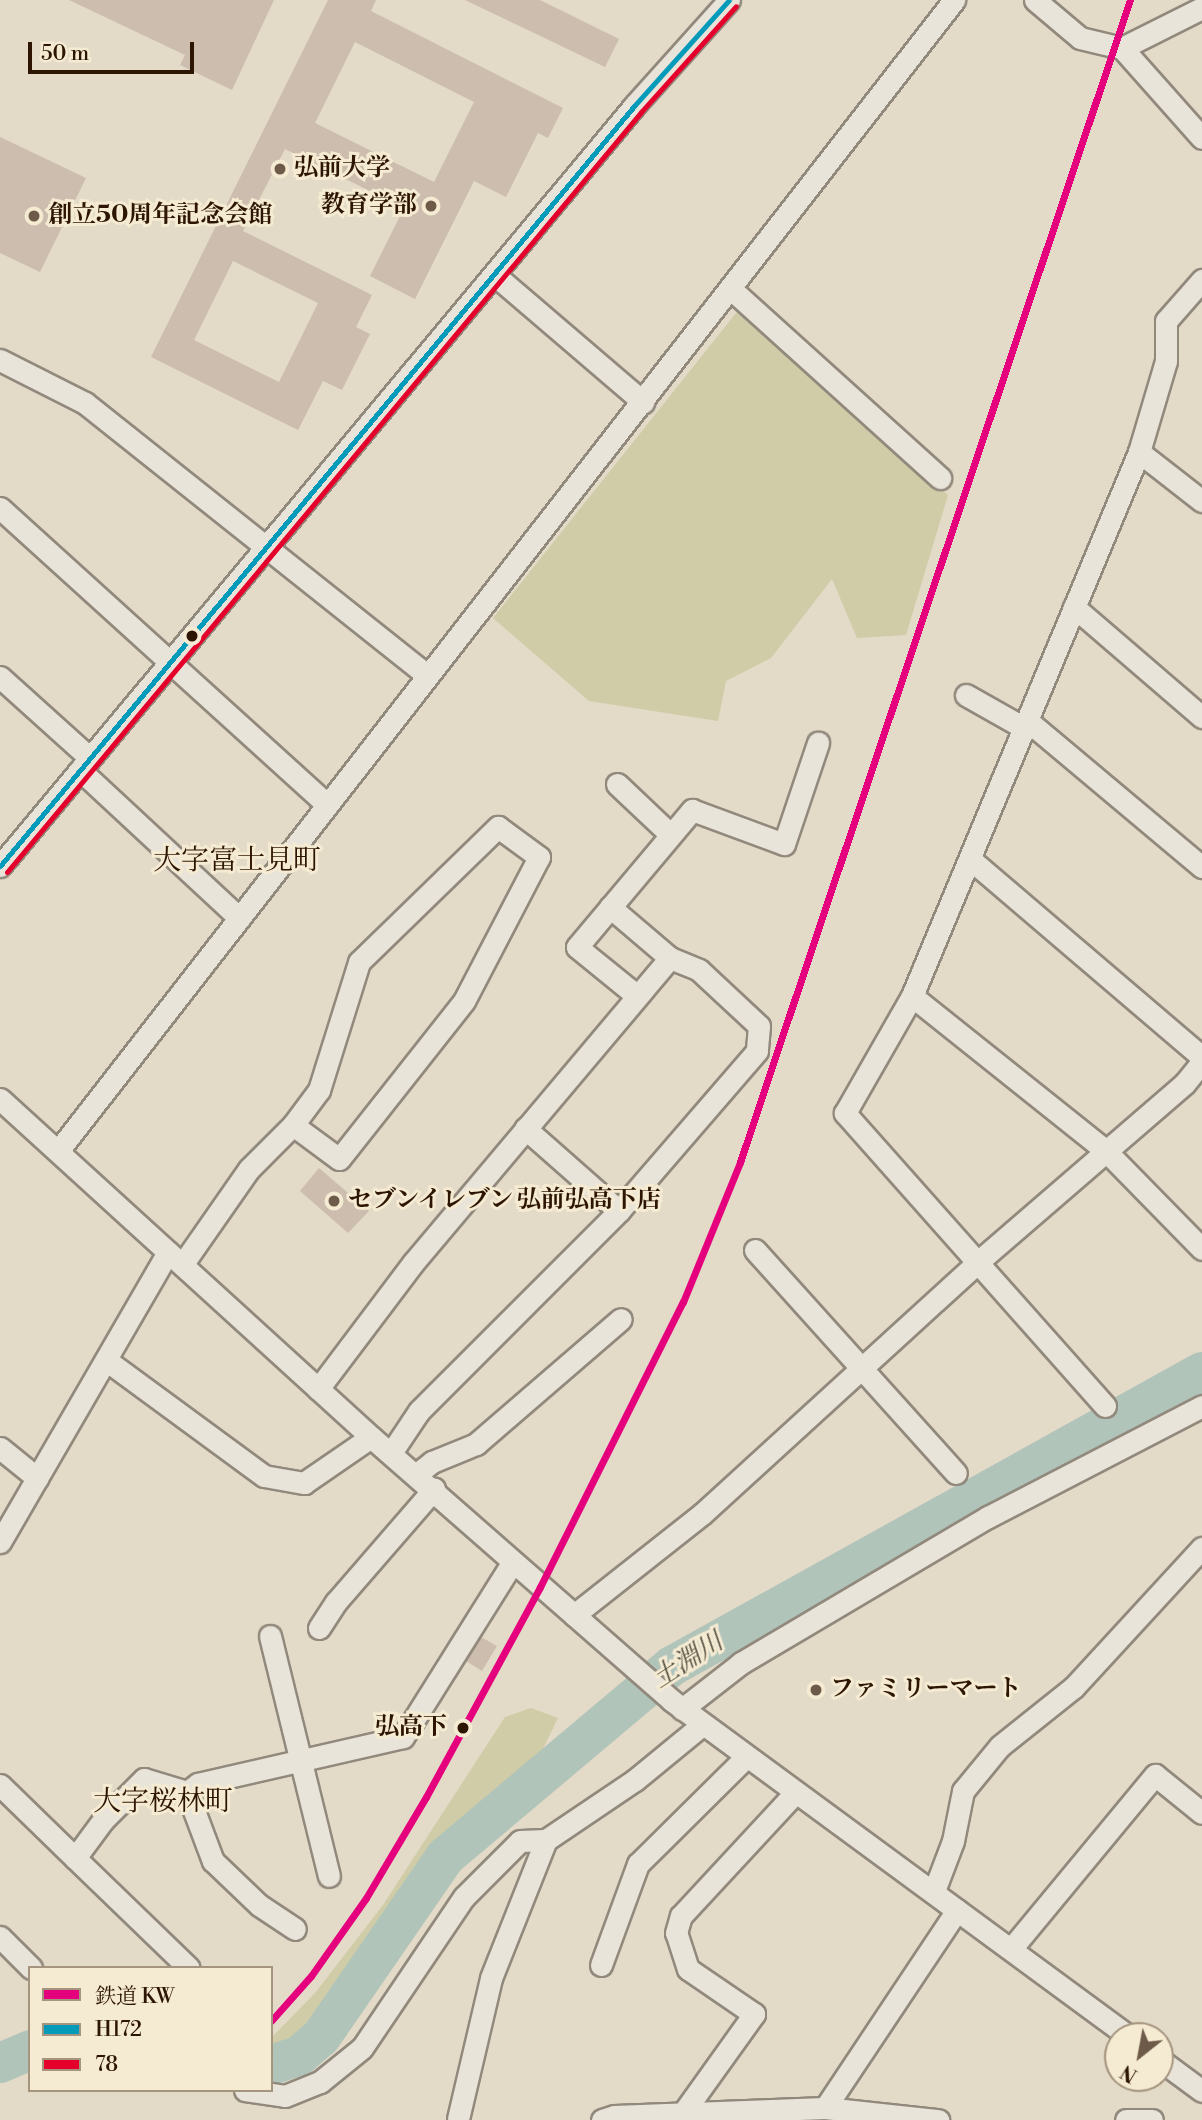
<!DOCTYPE html>
<html>
<head>
<meta charset="utf-8">
<style>
  body { margin:0 }
  #map { position:relative; width:1202px; height:2120px; overflow:hidden; background:#e3dac7; font-family:"Libre Bodoni","Noto Serif JP",serif }
  div>[style] { position:absolute }
  .green>* { inset:0; background:#cfcca7 }
  .river>* { height:40px; margin:-20px; padding:0 20px; transform-origin:20px; border-radius:20px; background:#b1c4ba }
  .building>* { inset:0; background:#ccbdae }
  .roads { filter:drop-shadow(2px 0 #92897d) drop-shadow(-2px 0 #92897d) drop-shadow(0 2px #92897d) drop-shadow(0 -2px #92897d) }
  .minor>* { height:21px; margin:-10.5px; padding:0 10.5px; transform-origin:10.5px; border-radius:10.5px; background:#e9e4da }
  .bus-1>* { height:5px; margin:-2.5px; padding:0 2.5px; transform-origin:2.5px; border-radius:2.5px; background:#049aba }
  .bus-2>* { height:5px; margin:-2.5px; padding:0 2.5px; transform-origin:2.5px; border-radius:2.5px; background:#e4002b }
  .rail-1>* { height:7px; margin:-3.5px; padding:0 3.5px; transform-origin:3.5px; border-radius:3.5px; background:#e5007d }
  .dots>* { width:19px; height:19px; translate:-50% -50%; box-sizing:border-box; border:4px solid #f5ead2; border-radius:50% }
  span { translate:-50% -50%; white-space:nowrap; text-align:center; line-height:1.15; -webkit-text-stroke:6px #f5ead2; paint-order:stroke }
  .poi-label { font-size:24px; color:#2d1503; font-weight:700 }
  .left { translate:0 -50%; text-align:left }
  .right { translate:-100% -50%; text-align:right }
  .stop-label { font-size:24px; color:#2d1503; font-weight:700 }
  .water-label { font-size:26px; color:#544f41; font-style:italic }
  .quarter-label { font-size:28px; color:#2d1503 }
  .legend { position:absolute; left:28px; top:1966px; width:245px; height:126px; box-sizing:border-box; background:#f5ead2; border:2px solid #a5957f; margin:0; padding:9px 12px; list-style:none; font-size:21px; color:#2d1503 }
  .legend li { display:flex; align-items:center; gap:14px; height:35px }
  .legend b { width:35px; border:2px solid #a5957f }
  .north { position:absolute; left:1104px; top:2022px; width:70px; height:70px; box-sizing:border-box; background:#f5ead2; border:2px solid #a5957f; border-radius:50%; rotate:211deg; font-size:19px; font-weight:700; line-height:28px; text-align:center; color:#2d1503 }
  .north::after { content:''; display:block; margin:auto; width:24px; height:32px; background:#6d5a48; clip-path:polygon(50% 0,100% 100%,50% 72%,0 100%) }
  .scale { position:absolute; left:28px; top:42px; width:166px; height:32px; box-sizing:border-box; border:4px solid #2d1503; border-top:0; padding-left:9px; font-size:21px; line-height:24px; white-space:nowrap; color:#2d1503; -webkit-text-stroke:5px #f5ead2; paint-order:stroke }
</style>
</head>
<body>
<div id="map">
  <div class="green">
    <i style="clip-path:polygon(740px 308px,948px 495px,906px 635px,857px 638px,832px 579px,771px 658px,726px 681px,718px 721px,589px 701px,493px 618px)"></i>
    <i style="clip-path:polygon(531px 1708px,558px 1718px,538px 1759px,432px 1861px,320px 2012px,289px 2039px,271px 2046px,271px 2038px,315px 1993px,383px 1905px,505px 1717px)"></i>
  </div>
  <div class="river">
    <i style="left:0;top:2063px;width:33px;rotate:-23deg"></i>
    <i style="left:271px;top:2065px;width:29px;rotate:-18deg"></i>
    <i style="left:299px;top:2056px;width:29px;rotate:-41deg"></i>
    <i style="left:321px;top:2037px;width:219px;rotate:-55.4deg"></i>
    <i style="left:445px;top:1857px;width:297px;rotate:-40.1deg"></i>
    <i style="left:672px;top:1666px;width:606px;rotate:-29.02deg"></i>
  </div>
  <div class="building">
    <i style="clip-path:polygon(69px 0,274px 0,232px 90px,180px 65px,185px 55px)"></i>
    <i style="clip-path:polygon(evenodd,328px 0,376px 0,371px 11px,563px 108px,548px 138px,538px 133px,506px 197px,474px 181px,415px 299px,370px 276px,404px 208px,285px 149px,243px 231px,372px 295px,356px 327px,370px 334px,342px 390px,323px 381px,298px 430px,151px 357px,328px 0,355px 42px,474px 102px,434px 182px,315px 123px,355px 42px,328px 0,233px 261px,318px 303px,279px 382px,194px 340px,233px 261px)"></i>
    <i style="clip-path:polygon(465px 0,540px 0,619px 39px,605px 67px)"></i>
    <i style="clip-path:polygon(0 137px,86px 178px,40px 272px,0 253px)"></i>
    <i style="clip-path:polygon(319px 1168px,369px 1211px,348px 1233px,300px 1191px)"></i>
    <i style="clip-path:polygon(481px 1637px,497px 1646px,482px 1671px,466px 1661px)"></i>
  </div>
  <div class="roads">
    <div class="minor">
      <i style="left:1035px;top:0;width:59px;rotate:40.2deg"></i>
      <i style="left:1080px;top:38px;width:43px;rotate:13.4deg"></i>
      <i style="left:1122px;top:48px;width:120px;rotate:48.4deg"></i>
      <i style="left:1122px;top:48px;width:89px;rotate:-26.6deg"></i>
      <i style="left:496px;top:276px;width:194px;rotate:40.6deg"></i>
      <i style="left:731px;top:289px;width:282px;rotate:42.1deg"></i>
      <i style="left:0;top:360px;width:95px;rotate:26.8deg"></i>
      <i style="left:85px;top:403px;width:438px;rotate:38.5deg"></i>
      <i style="left:1139px;top:452px;width:80px;rotate:37.9deg"></i>
      <i style="left:0;top:508px;width:442px;rotate:42.2deg"></i>
      <i style="left:1074px;top:607px;width:169px;rotate:40.7deg"></i>
      <i style="left:0;top:677px;width:121px;rotate:42deg"></i>
      <i style="left:966px;top:695px;width:69px;rotate:29.5deg"></i>
      <i style="left:1029px;top:722px;width:226px;rotate:40deg"></i>
      <i style="left:80px;top:770px;width:217px;rotate:42.9deg"></i>
      <i style="left:617px;top:784px;width:74px;rotate:43.4deg"></i>
      <i style="left:970px;top:859px;width:305px;rotate:40.5deg"></i>
      <i style="left:0;top:866px;width:990px;rotate:-50.16deg"></i>
      <i style="left:634px;top:106px;width:142px;rotate:-48.1deg"></i>
      <i style="left:610px;top:907px;width:79px;rotate:40.4deg"></i>
      <i style="left:670px;top:958px;width:31px;rotate:22deg"></i>
      <i style="left:699px;top:970px;width:82px;rotate:43deg"></i>
      <i style="left:759px;top:1026px;width:25px;rotate:95deg"></i>
      <i style="left:757px;top:1051px;width:211px;rotate:130.8deg"></i>
      <i style="left:636px;top:995px;width:76px;rotate:-140.9deg"></i>
      <i style="left:577px;top:947px;width:179px;rotate:-50deg"></i>
      <i style="left:692px;top:810px;width:98px;rotate:20.3deg"></i>
      <i style="left:784px;top:844px;width:107px;rotate:-71.4deg"></i>
      <i style="left:912px;top:996px;width:248px;rotate:38.6deg"></i>
      <i style="left:1106px;top:1151px;width:137px;rotate:45.6deg"></i>
      <i style="left:0;top:1099px;width:502px;rotate:42.34deg"></i>
      <i style="left:371px;top:1437px;width:399px;rotate:41.2deg"></i>
      <i style="left:671px;top:1700px;width:567px;rotate:36.32deg"></i>
      <i style="left:58px;top:1151px;width:1459px;rotate:-52.1deg"></i>
      <i style="left:755px;top:1250px;width:300px;rotate:48deg"></i>
      <i style="left:182px;top:1265px;width:117px;rotate:-55.1deg"></i>
      <i style="left:249px;top:1169px;width:62px;rotate:-45deg"></i>
      <i style="left:293px;top:1125px;width:44px;rotate:-53.4deg"></i>
      <i style="left:319px;top:1090px;width:134px;rotate:-72.6deg"></i>
      <i style="left:359px;top:962px;width:194px;rotate:-44.2deg"></i>
      <i style="left:498px;top:827px;width:51px;rotate:36.2deg"></i>
      <i style="left:539px;top:857px;width:162px;rotate:117.5deg"></i>
      <i style="left:464px;top:1001px;width:201px;rotate:128.3deg"></i>
      <i style="left:339px;top:1159px;width:57px;rotate:-143.5deg"></i>
      <i style="left:106px;top:1360px;width:196px;rotate:36.3deg"></i>
      <i style="left:264px;top:1476px;width:41px;rotate:9.9deg"></i>
      <i style="left:304px;top:1483px;width:81px;rotate:-34.5deg"></i>
      <i style="left:318px;top:1389px;width:158px;rotate:-53deg"></i>
      <i style="left:413px;top:1263px;width:399px;rotate:-49.9deg"></i>
      <i style="left:1105px;top:1406px;width:392px;rotate:-131.6deg"></i>
      <i style="left:845px;top:1113px;width:135px;rotate:-60.2deg"></i>
      <i style="left:912px;top:996px;width:589px;rotate:-67.35deg"></i>
      <i style="left:1139px;top:452px;width:95px;rotate:-73.5deg"></i>
      <i style="left:1166px;top:361px;width:40px;rotate:-90deg"></i>
      <i style="left:1166px;top:321px;width:55px;rotate:-48.7deg"></i>
      <i style="left:0;top:1448px;width:48px;rotate:39deg"></i>
      <i style="left:391px;top:1453px;width:50px;rotate:-56.3deg"></i>
      <i style="left:419px;top:1411px;width:283px;rotate:-45deg"></i>
      <i style="left:619px;top:1211px;width:125px;rotate:-138.6deg"></i>
      <i style="left:417px;top:1474px;width:19px;rotate:-39deg"></i>
      <i style="left:432px;top:1462px;width:48px;rotate:-22.2deg"></i>
      <i style="left:476px;top:1444px;width:191px;rotate:-40.8deg"></i>
      <i style="left:0;top:1542px;width:335px;rotate:-59.9deg"></i>
      <i style="left:574px;top:1615px;width:163px;rotate:-38.3deg"></i>
      <i style="left:702px;top:1514px;width:375px;rotate:-42.4deg"></i>
      <i style="left:979px;top:1261px;width:272px;rotate:-40.8deg"></i>
      <i style="left:1185px;top:1083px;width:27px;rotate:-51deg"></i>
      <i style="left:319px;top:1628px;width:31px;rotate:-57deg"></i>
      <i style="left:336px;top:1602px;width:150px;rotate:-49.1deg"></i>
      <i style="left:270px;top:1636px;width:247px;rotate:76.2deg"></i>
      <i style="left:682px;top:1709px;width:75px;rotate:-37.9deg"></i>
      <i style="left:741px;top:1663px;width:287px;rotate:-30.6deg"></i>
      <i style="left:988px;top:1517px;width:241px;rotate:-27.4deg"></i>
      <i style="left:0;top:1785px;width:105px;rotate:44.2deg"></i>
      <i style="left:75px;top:1858px;width:47px;rotate:-53.6deg"></i>
      <i style="left:103px;top:1820px;width:58px;rotate:-45deg"></i>
      <i style="left:144px;top:1779px;width:45px;rotate:16.8deg"></i>
      <i style="left:187px;top:1792px;width:14px;rotate:-36deg"></i>
      <i style="left:198px;top:1784px;width:210px;rotate:-12.9deg"></i>
      <i style="left:403px;top:1737px;width:205px;rotate:-57.9deg"></i>
      <i style="left:187px;top:1792px;width:74px;rotate:69.4deg"></i>
      <i style="left:213px;top:1861px;width:64px;rotate:43.7deg"></i>
      <i style="left:259px;top:1905px;width:43px;rotate:33.7deg"></i>
      <i style="left:75px;top:1858px;width:158px;rotate:44deg"></i>
      <i style="left:934px;top:1891px;width:53px;rotate:-69.2deg"></i>
      <i style="left:953px;top:1841px;width:51px;rotate:-78.7deg"></i>
      <i style="left:963px;top:1791px;width:58px;rotate:-50.6deg"></i>
      <i style="left:1000px;top:1746px;width:95px;rotate:-38.6deg"></i>
      <i style="left:1074px;top:1687px;width:189px;rotate:-47.4deg"></i>
      <i style="left:0;top:1937px;width:44px;rotate:45deg"></i>
      <i style="left:1011px;top:1949px;width:226px;rotate:-50.4deg"></i>
      <i style="left:1155px;top:1775px;width:60px;rotate:39deg"></i>
      <i style="left:601px;top:1965px;width:108px;rotate:-69.9deg"></i>
      <i style="left:638px;top:1864px;width:152px;rotate:-44.7deg"></i>
      <i style="left:1160px;top:2060px;width:52px;rotate:36.4deg"></i>
      <i style="left:245px;top:2090px;width:40px;rotate:8.5deg"></i>
      <i style="left:285px;top:2096px;width:38px;rotate:-22deg"></i>
      <i style="left:320px;top:2082px;width:54px;rotate:-39deg"></i>
      <i style="left:362px;top:2048px;width:182px;rotate:-56deg"></i>
      <i style="left:464px;top:1897px;width:79px;rotate:-45deg"></i>
      <i style="left:520px;top:1841px;width:26px;rotate:-2deg"></i>
      <i style="left:546px;top:1840px;width:107px;rotate:-34deg"></i>
      <i style="left:635px;top:1780px;width:87px;rotate:-39.4deg"></i>
      <i style="left:825px;top:2108px;width:238px;rotate:-56.3deg"></i>
      <i style="left:683px;top:2113px;width:122px;rotate:-54.4deg"></i>
      <i style="left:754px;top:2014px;width:80px;rotate:-145.7deg"></i>
      <i style="left:688px;top:1969px;width:38px;rotate:-108deg"></i>
      <i style="left:676px;top:1933px;width:18px;rotate:-74deg"></i>
      <i style="left:681px;top:1916px;width:168px;rotate:-47.2deg"></i>
      <i style="left:458px;top:2119px;width:145px;rotate:-76.8deg"></i>
      <i style="left:491px;top:1978px;width:149px;rotate:-68.3deg"></i>
      <i style="left:602px;top:2120px;width:13px;rotate:-18deg"></i>
      <i style="left:614px;top:2116px;width:211px;rotate:-2.2deg"></i>
      <i style="left:825px;top:2108px;width:114px;rotate:6.1deg"></i>
      <i style="left:1126px;top:2120px;width:26px"></i>
    </div>
  </div>
  <div class="bus-1">
    <i style="left:0;top:866px;width:990px;rotate:-50.16deg"></i>
    <i style="left:634px;top:106px;width:142px;rotate:-48.1deg"></i>
  </div>
  <div class="bus-2">
    <i style="left:7px;top:872px;width:990px;rotate:-50.16deg"></i>
    <i style="left:641px;top:112px;width:142px;rotate:-48.1deg"></i>
  </div>
  <div class="rail-1">
    <i style="left:271px;top:2021px;width:60px;rotate:-48.4deg"></i>
    <i style="left:311px;top:1976px;width:95px;rotate:-54.8deg"></i>
    <i style="left:366px;top:1898px;width:117px;rotate:-59.3deg"></i>
    <i style="left:426px;top:1797px;width:239px;rotate:-61.5deg"></i>
    <i style="left:540px;top:1587px;width:319px;rotate:-63.4deg"></i>
    <i style="left:683px;top:1302px;width:151px;rotate:-67.8deg"></i>
    <i style="left:740px;top:1162px;width:1226px;rotate:-71.45deg"></i>
  </div>
  <div class="dots">
    <i style="left:280px;top:169px;background:#6d5a48"></i>
    <i style="left:431px;top:206px;background:#6d5a48"></i>
    <i style="left:34px;top:216px;background:#6d5a48"></i>
    <i style="left:192px;top:636px;background:#2d1503"></i>
    <i style="left:334px;top:1201px;background:#6d5a48"></i>
    <i style="left:816px;top:1690px;background:#6d5a48"></i>
    <i style="left:463px;top:1728px;background:#2d1503"></i>
  </div>
  <div class="poi-label">
    <span class="left" style="left:294px;top:169px">弘前大学</span>
    <span class="right" style="left:417px;top:206px">教育学部</span>
    <span class="left" style="left:48px;top:216px">創立50周年記念会館</span>
    <span class="left" style="left:348px;top:1201px">セブンイレブン 弘前弘高下店</span>
    <span class="left" style="left:830px;top:1690px">ファミリーマート</span>
  </div>
  <div class="stop-label">
    <span class="right" style="left:447px;top:1728px">弘高下</span>
  </div>
  <div class="water-label">
    <span style="left:688px;top:1661px;rotate:-33deg">土淵川</span>
  </div>
  <div class="quarter-label">
    <span style="left:237px;top:861px">大字富士見町</span>
    <span style="left:163px;top:1802px">大字桜林町</span>
  </div>
  <ul class="legend">
  <li><b style="height:9px;background:#e5007d"></b>鉄道 KW</li>
  <li><b style="height:9px;background:#049aba"></b>H172</li>
  <li><b style="height:9px;background:#e4002b"></b>78</li>
  </ul>
  <div class="north">N</div>
  <div class="scale">50 m</div>
</div>
</body>
</html>
